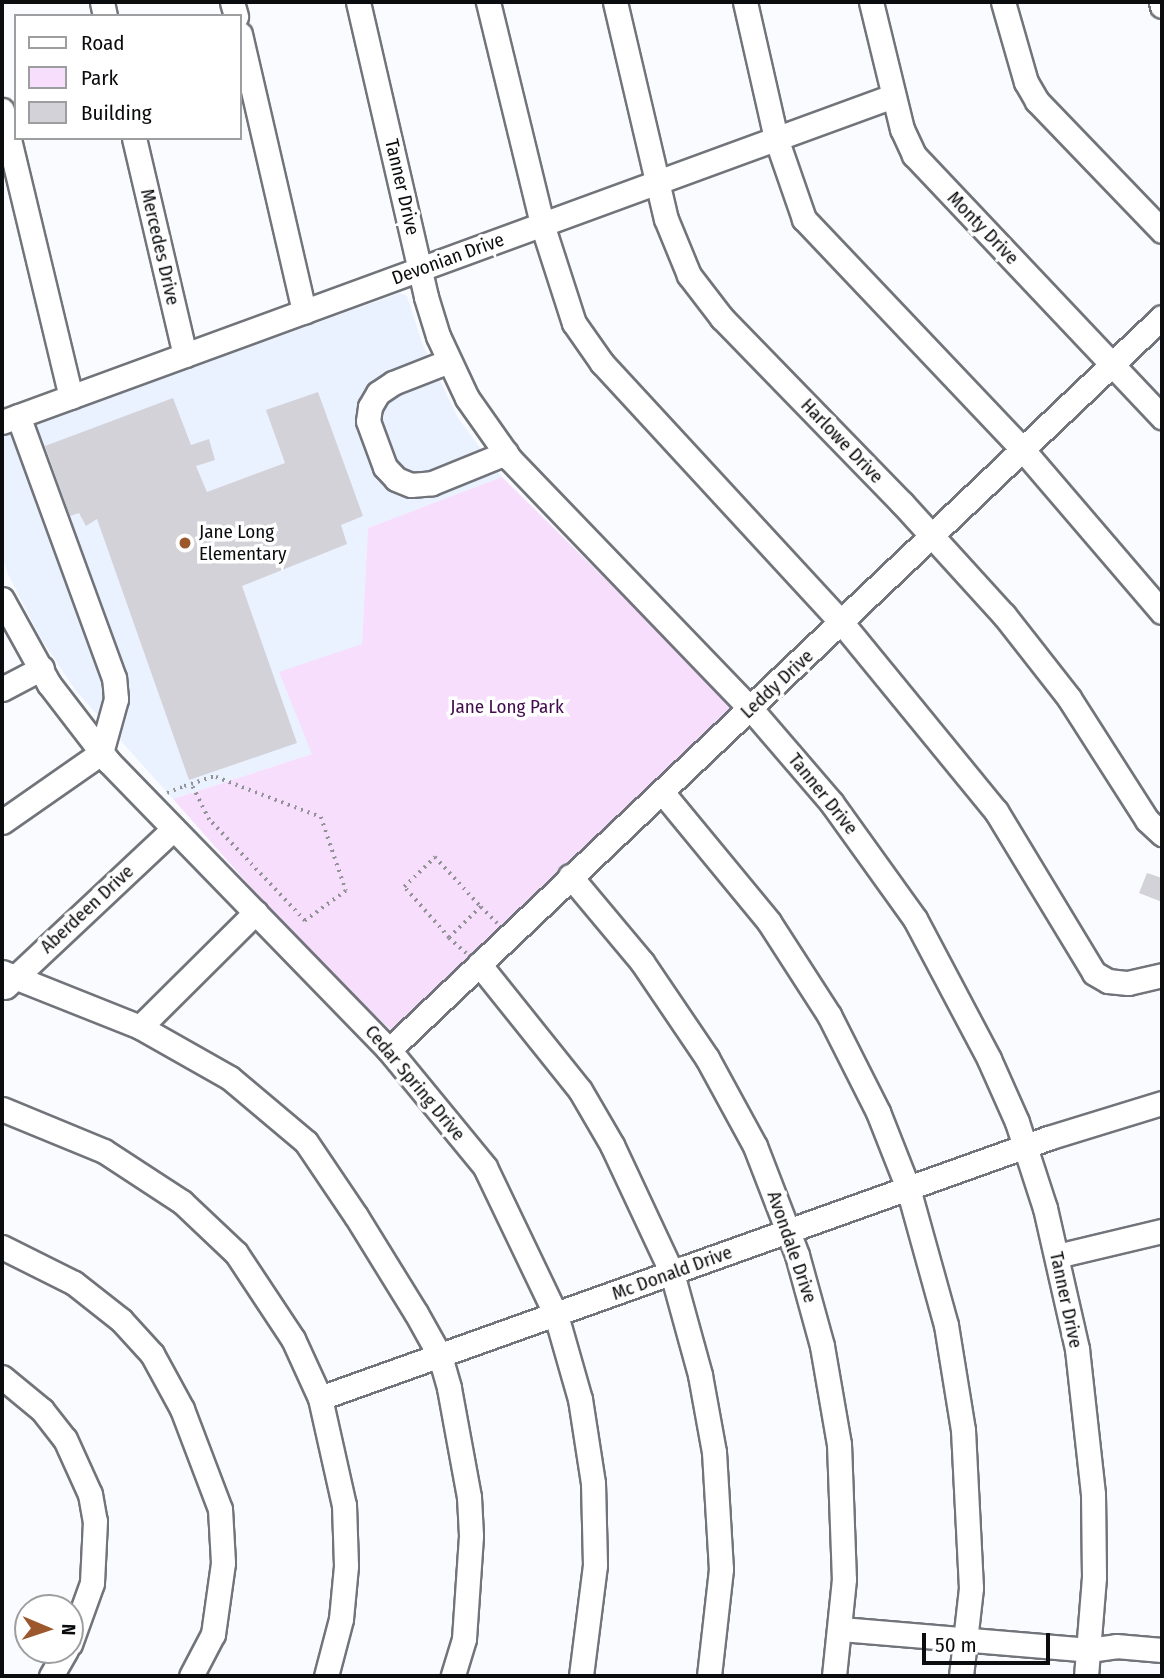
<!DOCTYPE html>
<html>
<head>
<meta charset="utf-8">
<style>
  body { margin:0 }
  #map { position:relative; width:1164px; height:1678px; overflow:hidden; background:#fafbfe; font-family:"Fira Sans Condensed",sans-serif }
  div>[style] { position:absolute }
  .built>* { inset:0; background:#eaf2ff }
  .green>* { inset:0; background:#f7defc }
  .building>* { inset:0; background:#d3d2d9 }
  .path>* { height:3.5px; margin-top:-1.75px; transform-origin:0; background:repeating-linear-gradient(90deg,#929396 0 2px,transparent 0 7px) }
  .roads { filter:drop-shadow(2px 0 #71747a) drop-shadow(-2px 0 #71747a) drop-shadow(0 2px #71747a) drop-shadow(0 -2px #71747a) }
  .minor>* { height:23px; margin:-11.5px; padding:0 11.5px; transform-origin:11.5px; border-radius:11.5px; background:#fff }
  .dots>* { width:19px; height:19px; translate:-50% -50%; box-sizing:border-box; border:4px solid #fff; border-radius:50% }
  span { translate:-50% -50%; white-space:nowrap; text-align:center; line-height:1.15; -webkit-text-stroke:7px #fff; paint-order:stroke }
  .street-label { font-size:19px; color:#0b0c0e }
  .poi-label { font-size:19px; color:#0b0c0e }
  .left { translate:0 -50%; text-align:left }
  .park-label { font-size:19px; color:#440c4e }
  .frame { position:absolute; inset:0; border:4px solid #0b0c0e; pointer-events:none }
  .legend { position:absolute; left:14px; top:14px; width:228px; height:126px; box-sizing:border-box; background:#fff; border:2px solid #9d9e9f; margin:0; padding:9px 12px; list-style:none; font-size:21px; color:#0b0c0e }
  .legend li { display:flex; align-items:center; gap:14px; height:35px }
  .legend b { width:35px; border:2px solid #9d9e9f }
  .north { position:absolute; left:14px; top:1594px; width:70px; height:70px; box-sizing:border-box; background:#fff; border:2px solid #9d9e9f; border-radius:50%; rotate:92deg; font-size:19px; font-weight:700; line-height:28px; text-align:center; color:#0b0c0e }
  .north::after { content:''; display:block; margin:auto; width:24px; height:32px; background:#9c572c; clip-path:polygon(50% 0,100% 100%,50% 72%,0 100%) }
  .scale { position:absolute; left:922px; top:1633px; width:128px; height:32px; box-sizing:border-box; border:4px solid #0b0c0e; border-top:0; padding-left:9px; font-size:21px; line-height:24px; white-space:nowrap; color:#0b0c0e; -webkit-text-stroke:5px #fff; paint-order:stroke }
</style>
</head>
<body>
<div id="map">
  <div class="built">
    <i style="clip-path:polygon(400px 293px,407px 296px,422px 343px,458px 418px,502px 477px,368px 528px,362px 644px,312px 754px,173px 799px,76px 691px,40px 637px,8px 574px,2px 557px,2px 436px)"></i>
  </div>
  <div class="green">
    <i style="clip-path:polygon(502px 477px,735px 707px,401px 1027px,391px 1030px,317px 962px,173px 799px,312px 754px,279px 672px,362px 644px,368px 528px)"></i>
  </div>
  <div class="building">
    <i style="clip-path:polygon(318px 392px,363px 516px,341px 525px,347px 544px,242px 586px,297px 743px,189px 780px,97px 519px,86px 526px,79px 513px,70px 516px,45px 446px,173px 398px,191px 445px,209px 439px,215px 460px,196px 466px,207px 492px,285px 463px,266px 410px)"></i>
    <i style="clip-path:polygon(1147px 873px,1162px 878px,1162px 902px,1139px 893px)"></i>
  </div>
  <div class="path">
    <i style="left:167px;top:793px;width:18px;rotate:-22deg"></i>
    <i style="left:184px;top:786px;width:7px;rotate:-16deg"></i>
    <i style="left:191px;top:784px;width:21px;rotate:-19deg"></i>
    <i style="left:211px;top:777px;width:5px"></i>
    <i style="left:216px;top:777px;width:112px;rotate:20.9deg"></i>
    <i style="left:321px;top:817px;width:78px;rotate:71.3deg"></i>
    <i style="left:346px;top:891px;width:51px;rotate:143.8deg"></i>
    <i style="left:305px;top:921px;width:139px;rotate:-133.5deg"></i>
    <i style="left:209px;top:820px;width:40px;rotate:-116.6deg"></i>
    <i style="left:435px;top:857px;width:68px;rotate:47.4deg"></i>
    <i style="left:481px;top:907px;width:45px;rotate:135.9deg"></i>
    <i style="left:449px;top:938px;width:68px;rotate:-131.4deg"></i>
    <i style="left:404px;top:887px;width:43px;rotate:-44.1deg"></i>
    <i style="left:481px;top:907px;width:23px;rotate:45deg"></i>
    <i style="left:449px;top:938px;width:23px;rotate:41deg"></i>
  </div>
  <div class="roads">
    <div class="minor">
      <i style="left:102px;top:2px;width:14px;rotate:78deg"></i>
      <i style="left:232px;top:2px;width:15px;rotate:74deg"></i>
      <i style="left:358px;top:2px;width:303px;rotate:77deg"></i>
      <i style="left:426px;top:297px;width:41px;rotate:72.9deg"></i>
      <i style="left:438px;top:336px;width:68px;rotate:64.9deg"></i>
      <i style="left:467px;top:398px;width:75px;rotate:54.8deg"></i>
      <i style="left:510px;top:459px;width:347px;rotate:46.1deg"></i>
      <i style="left:751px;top:709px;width:123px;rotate:49.3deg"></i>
      <i style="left:831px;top:802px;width:144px;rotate:54.3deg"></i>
      <i style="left:915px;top:919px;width:158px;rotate:62.1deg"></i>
      <i style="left:989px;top:1059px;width:69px;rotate:66deg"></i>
      <i style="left:1017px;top:1122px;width:90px;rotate:72deg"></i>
      <i style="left:1045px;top:1208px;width:145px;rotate:77.2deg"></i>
      <i style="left:1077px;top:1349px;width:146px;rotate:83.7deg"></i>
      <i style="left:1093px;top:1494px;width:83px;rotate:89.3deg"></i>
      <i style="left:1094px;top:1577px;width:99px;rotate:94.6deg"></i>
      <i style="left:488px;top:2px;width:228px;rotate:76.3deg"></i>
      <i style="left:542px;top:224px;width:104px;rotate:72.1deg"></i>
      <i style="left:574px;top:323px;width:49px;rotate:55deg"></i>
      <i style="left:602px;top:363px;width:354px;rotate:47.3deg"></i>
      <i style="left:842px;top:623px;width:243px;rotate:50.7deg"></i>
      <i style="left:996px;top:811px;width:189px;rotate:58.8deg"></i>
      <i style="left:1094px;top:973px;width:16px;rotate:30deg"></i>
      <i style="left:1108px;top:981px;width:20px;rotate:6deg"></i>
      <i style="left:1128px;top:983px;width:35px;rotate:-13deg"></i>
      <i style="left:615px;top:2px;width:223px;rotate:76.8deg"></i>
      <i style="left:666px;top:219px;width:61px;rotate:67.7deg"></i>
      <i style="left:689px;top:275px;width:54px;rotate:52.5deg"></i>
      <i style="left:722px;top:318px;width:258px;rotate:45.8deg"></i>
      <i style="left:902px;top:503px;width:151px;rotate:47.7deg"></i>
      <i style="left:1004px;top:615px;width:105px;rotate:51.9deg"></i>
      <i style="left:1069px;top:698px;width:145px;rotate:57.4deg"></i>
      <i style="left:1147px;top:820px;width:21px;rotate:43deg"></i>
      <i style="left:745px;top:2px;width:139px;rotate:77.2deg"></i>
      <i style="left:776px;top:138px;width:86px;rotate:70.9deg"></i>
      <i style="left:804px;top:219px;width:318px;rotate:46.5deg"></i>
      <i style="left:1023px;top:450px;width:213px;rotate:49.4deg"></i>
      <i style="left:871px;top:2px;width:131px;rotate:76.3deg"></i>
      <i style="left:902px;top:129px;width:29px;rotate:65deg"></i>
      <i style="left:914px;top:155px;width:361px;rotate:46.6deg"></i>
      <i style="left:1003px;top:2px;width:83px;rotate:74deg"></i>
      <i style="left:1026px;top:82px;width:22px;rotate:60deg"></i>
      <i style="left:1037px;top:101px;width:180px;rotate:46.1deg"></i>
      <i style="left:1161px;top:2px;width:4px;rotate:76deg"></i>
      <i style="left:240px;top:34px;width:285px;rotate:77deg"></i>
      <i style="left:2px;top:110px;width:295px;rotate:76.5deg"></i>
      <i style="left:134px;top:138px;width:223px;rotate:76.8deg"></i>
      <i style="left:449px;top:361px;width:60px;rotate:158.6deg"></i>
      <i style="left:393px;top:383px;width:18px;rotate:146deg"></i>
      <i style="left:378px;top:393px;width:16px;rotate:120deg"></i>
      <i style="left:370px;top:407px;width:14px;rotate:98deg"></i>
      <i style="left:368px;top:421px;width:49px;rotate:69.7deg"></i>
      <i style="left:385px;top:467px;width:16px;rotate:47deg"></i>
      <i style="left:396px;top:479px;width:16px;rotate:22deg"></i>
      <i style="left:411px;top:485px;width:21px;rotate:-5deg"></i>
      <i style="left:432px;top:483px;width:80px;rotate:-22.1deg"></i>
      <i style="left:2px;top:422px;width:949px;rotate:-20.1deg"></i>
      <i style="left:2px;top:599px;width:97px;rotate:61.1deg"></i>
      <i style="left:49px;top:684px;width:98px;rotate:52.4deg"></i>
      <i style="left:109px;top:762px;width:402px;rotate:45.8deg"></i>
      <i style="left:389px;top:1050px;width:151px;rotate:50.6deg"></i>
      <i style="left:485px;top:1167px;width:164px;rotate:64.4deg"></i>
      <i style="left:556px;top:1315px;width:87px;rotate:74.1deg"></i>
      <i style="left:580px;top:1399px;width:85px;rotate:81.2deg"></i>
      <i style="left:593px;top:1483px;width:82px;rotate:88.6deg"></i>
      <i style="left:595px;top:1565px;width:112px;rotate:97.2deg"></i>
      <i style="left:2px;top:689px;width:45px;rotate:-27.7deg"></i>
      <i style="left:662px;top:792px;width:168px;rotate:50.5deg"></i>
      <i style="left:769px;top:922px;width:111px;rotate:57.2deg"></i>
      <i style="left:829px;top:1015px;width:109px;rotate:63.2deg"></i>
      <i style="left:878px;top:1112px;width:82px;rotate:68.5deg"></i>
      <i style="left:908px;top:1188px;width:142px;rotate:74.5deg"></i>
      <i style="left:946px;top:1325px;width:106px;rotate:80.8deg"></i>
      <i style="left:963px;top:1430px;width:158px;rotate:87.1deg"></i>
      <i style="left:971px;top:1588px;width:89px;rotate:96.5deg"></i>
      <i style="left:2px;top:822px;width:121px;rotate:-34.9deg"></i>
      <i style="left:101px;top:753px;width:56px;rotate:-74.5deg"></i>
      <i style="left:116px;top:699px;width:21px;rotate:-95deg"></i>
      <i style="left:114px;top:678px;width:279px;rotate:-110.1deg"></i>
      <i style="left:570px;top:876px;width:112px;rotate:50.1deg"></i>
      <i style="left:642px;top:962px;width:116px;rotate:55.9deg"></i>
      <i style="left:707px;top:1058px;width:100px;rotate:61.4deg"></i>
      <i style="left:755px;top:1146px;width:117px;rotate:68.9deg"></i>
      <i style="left:797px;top:1255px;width:94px;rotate:74.6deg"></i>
      <i style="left:822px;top:1346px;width:99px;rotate:80.2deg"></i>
      <i style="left:839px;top:1444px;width:135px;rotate:87.9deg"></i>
      <i style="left:844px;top:1579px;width:98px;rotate:95.9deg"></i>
      <i style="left:479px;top:964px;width:161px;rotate:51.3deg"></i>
      <i style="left:580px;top:1090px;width:64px;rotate:59.8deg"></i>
      <i style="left:612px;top:1145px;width:141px;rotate:64.9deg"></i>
      <i style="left:672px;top:1273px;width:106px;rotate:74.6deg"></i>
      <i style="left:700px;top:1375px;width:78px;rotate:79.7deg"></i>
      <i style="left:714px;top:1452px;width:117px;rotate:86.6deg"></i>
      <i style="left:721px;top:1569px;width:108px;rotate:96.4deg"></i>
      <i style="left:2px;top:972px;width:149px;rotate:21.7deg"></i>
      <i style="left:140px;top:1027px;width:103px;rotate:29.5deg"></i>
      <i style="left:230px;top:1078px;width:99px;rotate:40.1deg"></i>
      <i style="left:306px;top:1142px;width:89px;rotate:56deg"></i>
      <i style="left:356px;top:1216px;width:114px;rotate:58.3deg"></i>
      <i style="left:416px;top:1313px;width:49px;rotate:60.8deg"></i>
      <i style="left:440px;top:1356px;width:33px;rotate:74deg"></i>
      <i style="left:449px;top:1388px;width:111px;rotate:79.6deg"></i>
      <i style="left:469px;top:1497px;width:39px;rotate:87deg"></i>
      <i style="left:471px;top:1536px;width:103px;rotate:93.9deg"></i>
      <i style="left:464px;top:1639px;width:39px;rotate:107deg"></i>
      <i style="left:5px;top:987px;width:231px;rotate:-43.2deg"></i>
      <i style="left:140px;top:1027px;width:163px;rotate:-44.8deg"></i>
      <i style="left:389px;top:1050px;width:1065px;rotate:-43.48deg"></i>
      <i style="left:2px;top:1109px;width:110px;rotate:22.4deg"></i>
      <i style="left:104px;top:1151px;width:93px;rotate:33.2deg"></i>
      <i style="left:182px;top:1202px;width:74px;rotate:43.4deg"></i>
      <i style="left:236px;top:1253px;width:103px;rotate:56.5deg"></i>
      <i style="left:293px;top:1339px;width:65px;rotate:65.4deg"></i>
      <i style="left:320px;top:1398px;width:110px;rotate:77.4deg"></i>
      <i style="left:344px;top:1505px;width:61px;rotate:88.1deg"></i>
      <i style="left:346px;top:1566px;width:53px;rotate:95.4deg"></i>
      <i style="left:341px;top:1619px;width:59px;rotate:104.7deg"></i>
      <i style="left:2px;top:1247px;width:80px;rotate:26.6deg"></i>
      <i style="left:74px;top:1283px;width:60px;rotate:38.2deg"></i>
      <i style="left:121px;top:1320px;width:46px;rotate:47.6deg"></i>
      <i style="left:152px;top:1354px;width:63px;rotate:61.4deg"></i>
      <i style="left:182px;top:1409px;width:107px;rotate:69.2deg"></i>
      <i style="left:220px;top:1509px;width:54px;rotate:86.8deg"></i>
      <i style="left:223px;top:1563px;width:72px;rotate:98deg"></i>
      <i style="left:213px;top:1634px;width:47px;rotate:117.6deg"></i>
      <i style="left:1057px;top:1256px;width:108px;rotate:-13.4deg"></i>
      <i style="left:2px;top:1377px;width:52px;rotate:39.5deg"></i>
      <i style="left:42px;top:1410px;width:37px;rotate:52deg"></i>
      <i style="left:65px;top:1439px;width:60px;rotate:65.6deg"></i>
      <i style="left:90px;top:1494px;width:27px;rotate:80deg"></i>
      <i style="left:95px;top:1521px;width:62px;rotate:92.8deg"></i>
      <i style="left:92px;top:1583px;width:65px;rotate:109.8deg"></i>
      <i style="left:320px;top:1398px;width:773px;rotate:-19.65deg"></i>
      <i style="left:1048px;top:1138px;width:119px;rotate:-17.1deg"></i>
      <i style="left:841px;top:1629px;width:249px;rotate:4.8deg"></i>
      <i style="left:1089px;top:1650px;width:27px;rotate:-8deg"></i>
      <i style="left:1116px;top:1646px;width:46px;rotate:5deg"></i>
      <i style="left:51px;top:1676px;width:30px;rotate:-60deg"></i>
    </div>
  </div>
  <div class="dots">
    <i style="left:185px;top:543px;background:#9c572c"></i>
  </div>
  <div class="street-label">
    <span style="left:402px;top:187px;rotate:77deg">Tanner Drive</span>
    <span style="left:983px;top:228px;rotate:46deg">Monty Drive</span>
    <span style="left:160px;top:247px;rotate:77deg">Mercedes Drive</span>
    <span style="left:448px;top:259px;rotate:-20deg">Devonian Drive</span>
    <span style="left:842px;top:441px;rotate:46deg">Harlowe Drive</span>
    <span style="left:777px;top:684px;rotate:-43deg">Leddy Drive</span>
    <span style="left:823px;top:794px;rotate:51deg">Tanner Drive</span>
    <span style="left:87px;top:909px;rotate:-43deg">Aberdeen Drive</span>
    <span style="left:415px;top:1083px;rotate:50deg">Cedar Spring Drive</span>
    <span style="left:792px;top:1247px;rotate:71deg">Avondale Drive</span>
    <span style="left:672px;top:1273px;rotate:-20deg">Mc Donald Drive</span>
    <span style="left:1066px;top:1300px;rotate:78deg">Tanner Drive</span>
  </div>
  <div class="poi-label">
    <span class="left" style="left:199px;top:543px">Jane Long<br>Elementary</span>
  </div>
  <div class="park-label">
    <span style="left:507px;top:707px">Jane Long Park</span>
  </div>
  <div class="frame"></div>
  <ul class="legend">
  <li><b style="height:9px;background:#fff"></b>Road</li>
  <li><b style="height:19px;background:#f7defc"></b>Park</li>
  <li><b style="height:19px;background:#d3d2d9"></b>Building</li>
  </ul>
  <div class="north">N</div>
  <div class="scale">50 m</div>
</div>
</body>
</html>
